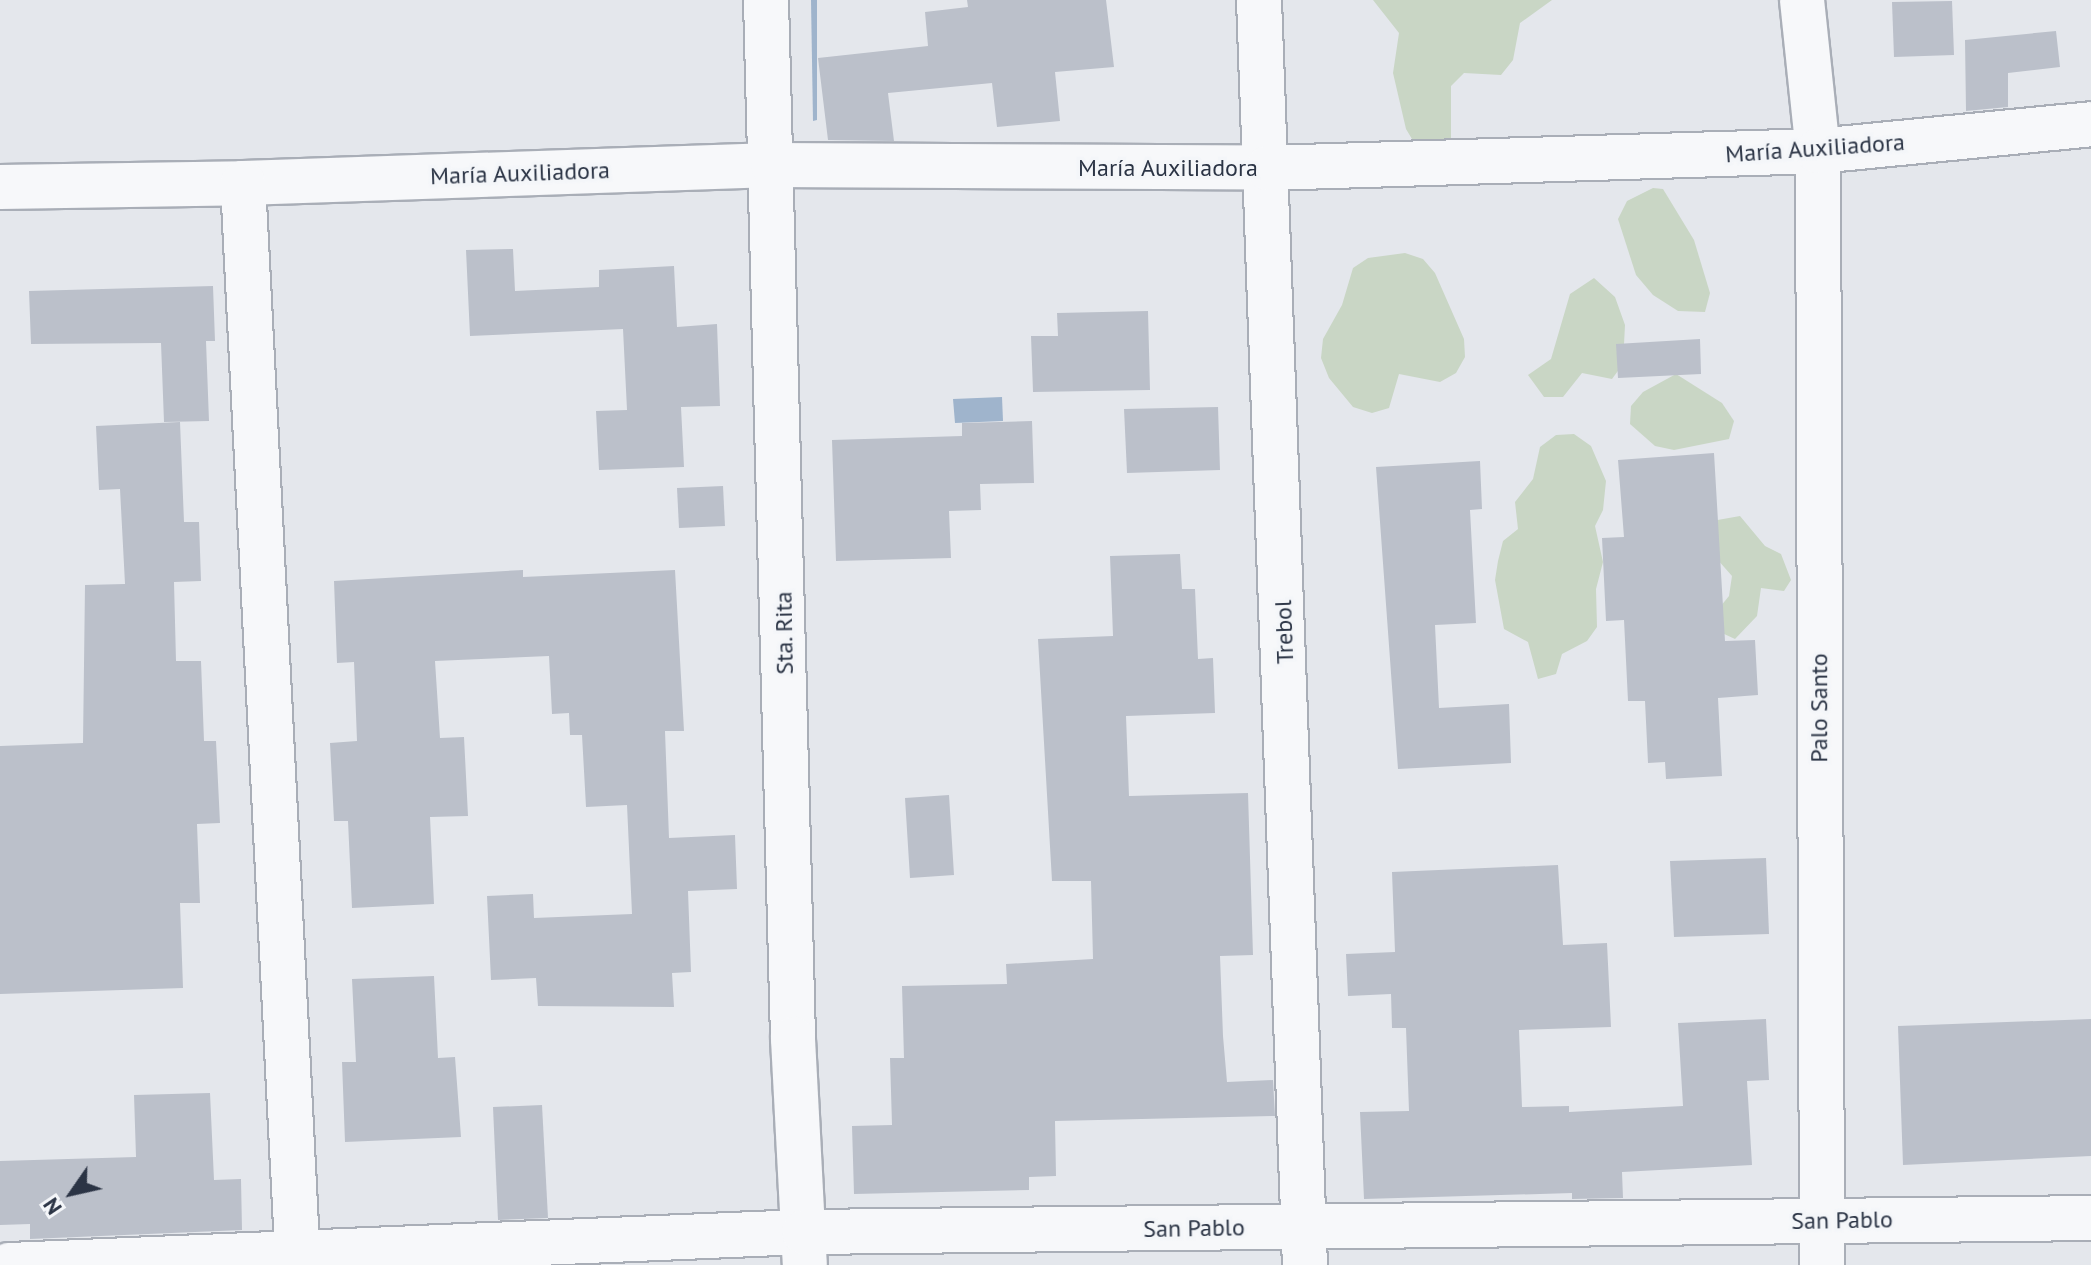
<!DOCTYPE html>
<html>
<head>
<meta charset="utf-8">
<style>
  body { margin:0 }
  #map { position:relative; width:2091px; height:1265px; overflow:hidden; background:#e4e7ec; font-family:"PT Sans",sans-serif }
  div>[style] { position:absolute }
  .green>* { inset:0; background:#c9d6c5 }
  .water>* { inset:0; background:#9fb4cc }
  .building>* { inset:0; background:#bbc0ca }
  .roads { filter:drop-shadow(2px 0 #a9aeb7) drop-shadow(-2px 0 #a9aeb7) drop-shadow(0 2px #a9aeb7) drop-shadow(0 -2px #a9aeb7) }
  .minor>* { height:44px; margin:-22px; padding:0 22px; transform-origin:22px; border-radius:22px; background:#f7f8fa }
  span { translate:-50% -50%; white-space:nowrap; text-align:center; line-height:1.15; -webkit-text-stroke:7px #f4f6f9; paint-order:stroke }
  .street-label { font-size:24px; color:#2b3445 }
  .north { position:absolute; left:32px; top:1153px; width:80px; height:80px; -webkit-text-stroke:6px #f4f6f9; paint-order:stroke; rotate:236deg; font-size:22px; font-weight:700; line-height:32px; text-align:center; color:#2b3445 }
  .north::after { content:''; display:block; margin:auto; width:28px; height:36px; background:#2b3445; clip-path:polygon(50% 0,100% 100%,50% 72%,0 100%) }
</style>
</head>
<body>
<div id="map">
  <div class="green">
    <i style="clip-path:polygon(1373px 0,1552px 0,1520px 23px,1513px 60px,1501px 75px,1464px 73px,1451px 86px,1451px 148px,1415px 144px,1406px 129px,1393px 73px,1399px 33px)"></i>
    <i style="clip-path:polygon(1653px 188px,1663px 189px,1694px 240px,1710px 293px,1705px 312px,1678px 311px,1653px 295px,1636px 275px,1618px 219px,1627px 201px)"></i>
    <i style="clip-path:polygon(1405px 253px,1423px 259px,1435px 273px,1464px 339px,1465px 357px,1456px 373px,1440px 382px,1399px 374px,1389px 408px,1372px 413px,1353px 407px,1329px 378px,1321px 358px,1323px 339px,1342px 305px,1353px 268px,1368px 258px)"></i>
    <i style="clip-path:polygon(1594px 278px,1615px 297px,1625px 325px,1623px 364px,1612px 379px,1582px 373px,1563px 397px,1544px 397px,1528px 375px,1551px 359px,1570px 294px)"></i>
    <i style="clip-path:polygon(1676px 374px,1722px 403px,1734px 421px,1729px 439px,1674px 450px,1655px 446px,1630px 424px,1631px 406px,1643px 392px)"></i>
    <i style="clip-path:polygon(1574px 434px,1591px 446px,1606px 481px,1603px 510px,1595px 526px,1603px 562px,1596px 589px,1597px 627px,1587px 641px,1562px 654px,1556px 674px,1538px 679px,1528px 642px,1504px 629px,1495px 580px,1498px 561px,1503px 541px,1518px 529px,1515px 502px,1533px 479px,1540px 447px,1556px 435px)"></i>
    <i style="clip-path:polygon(1740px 516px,1765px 546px,1781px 554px,1791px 580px,1784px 591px,1761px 588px,1757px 616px,1735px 639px,1722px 633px,1720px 607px,1729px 596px,1732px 576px,1717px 559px,1712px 521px)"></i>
  </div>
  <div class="water">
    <i style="clip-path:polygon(811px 0,817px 0,817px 120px,813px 121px)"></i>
    <i style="clip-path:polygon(1002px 397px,1003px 421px,955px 423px,953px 399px)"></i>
  </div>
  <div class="building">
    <i style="clip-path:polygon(967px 0,1106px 0,1114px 67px,1055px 72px,1060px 121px,997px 127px,992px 83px,888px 93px,894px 141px,828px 140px,818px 58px,928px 46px,925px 12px,968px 7px)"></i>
    <i style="clip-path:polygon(1952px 1px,1954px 55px,1894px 57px,1892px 2px)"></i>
    <i style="clip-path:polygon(2056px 31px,2060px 67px,2008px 73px,2008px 107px,1966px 111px,1965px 40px)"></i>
    <i style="clip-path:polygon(513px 249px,515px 291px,599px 287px,599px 270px,674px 266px,677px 327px,717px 324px,720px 406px,681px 407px,684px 467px,599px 470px,596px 411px,627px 410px,623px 329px,470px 336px,466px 250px)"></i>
    <i style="clip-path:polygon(213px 286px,215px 341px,206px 341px,209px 421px,164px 422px,161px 343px,31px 344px,29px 291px)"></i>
    <i style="clip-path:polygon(1148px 311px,1150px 390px,1033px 392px,1031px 336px,1058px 336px,1057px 313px)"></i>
    <i style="clip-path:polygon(1700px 339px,1701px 374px,1618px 378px,1616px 344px)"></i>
    <i style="clip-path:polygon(1218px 407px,1220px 470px,1127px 473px,1124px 409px)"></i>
    <i style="clip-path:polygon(1032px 421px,1034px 483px,980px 484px,981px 510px,949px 511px,951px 558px,836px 561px,832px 440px,962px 436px,962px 423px)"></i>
    <i style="clip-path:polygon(180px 422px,184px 522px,199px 522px,201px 581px,174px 582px,176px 661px,201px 661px,204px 741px,216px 741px,220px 823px,197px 824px,200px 903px,180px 903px,183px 988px,0 994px,0 746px,83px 743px,85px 585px,125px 584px,120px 489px,99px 490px,96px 426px)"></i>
    <i style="clip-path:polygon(1714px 453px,1725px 641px,1755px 640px,1758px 695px,1718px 698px,1722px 776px,1666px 779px,1665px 762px,1648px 763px,1645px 701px,1628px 701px,1624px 620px,1606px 621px,1602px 538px,1624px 537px,1618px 460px)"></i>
    <i style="clip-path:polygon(1480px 461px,1482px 509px,1470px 510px,1476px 623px,1435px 625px,1439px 708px,1509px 704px,1511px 763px,1398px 769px,1376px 467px)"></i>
    <i style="clip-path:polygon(723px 486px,725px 526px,679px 528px,677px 488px)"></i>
    <i style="clip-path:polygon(1180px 554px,1182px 589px,1195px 589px,1198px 659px,1213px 658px,1215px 713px,1126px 716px,1129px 796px,1248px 793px,1253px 955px,1220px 956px,1223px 1036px,1227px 1082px,1273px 1080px,1275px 1116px,1055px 1121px,1056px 1176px,1029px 1177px,1029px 1190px,854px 1194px,852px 1126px,892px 1125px,890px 1058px,904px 1058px,902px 986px,1007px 984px,1006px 964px,1093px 959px,1091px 881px,1052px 881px,1038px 639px,1113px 636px,1110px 556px)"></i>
    <i style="clip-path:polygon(523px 570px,523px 577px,675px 570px,684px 731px,665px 731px,669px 838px,735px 835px,737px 889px,688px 891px,691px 972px,672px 973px,674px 1007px,538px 1006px,536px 978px,491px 980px,487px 896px,533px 894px,534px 918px,632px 914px,627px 805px,586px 807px,582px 735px,570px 735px,569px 713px,552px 714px,549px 656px,435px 661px,440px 738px,464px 737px,468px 816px,430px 817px,434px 904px,352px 908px,348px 821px,334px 821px,330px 743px,357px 741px,354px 662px,337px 663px,334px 581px)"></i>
    <i style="clip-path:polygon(949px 795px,954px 875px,910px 878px,905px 798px)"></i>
    <i style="clip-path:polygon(1766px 858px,1769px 934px,1674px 937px,1670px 861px)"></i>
    <i style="clip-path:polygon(1558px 865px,1563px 945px,1607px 943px,1611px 1027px,1519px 1030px,1522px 1107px,1569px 1106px,1569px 1112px,1683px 1106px,1678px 1023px,1766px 1019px,1769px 1080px,1747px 1081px,1752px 1165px,1622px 1172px,1623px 1198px,1572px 1199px,1572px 1193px,1364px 1199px,1360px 1112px,1409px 1111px,1406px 1028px,1392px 1028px,1391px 994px,1348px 996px,1346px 954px,1395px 952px,1392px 872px)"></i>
    <i style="clip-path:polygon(434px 976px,438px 1058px,455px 1057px,461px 1137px,345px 1142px,342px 1062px,356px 1062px,352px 979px)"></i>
    <i style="clip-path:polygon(2091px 1019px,2091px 1156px,1903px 1165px,1898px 1026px)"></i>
    <i style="clip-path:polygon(210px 1093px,214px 1180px,241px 1179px,242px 1230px,30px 1239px,30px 1224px,0 1225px,0 1161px,136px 1157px,134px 1095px)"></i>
    <i style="clip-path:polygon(542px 1105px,548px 1218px,498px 1220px,493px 1107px)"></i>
  </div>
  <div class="roads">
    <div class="minor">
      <i style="left:766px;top:0;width:1039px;rotate:88.51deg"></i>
      <i style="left:793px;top:1039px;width:226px;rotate:87deg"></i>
      <i style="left:1259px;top:0;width:1266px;rotate:87.92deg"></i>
      <i style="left:1802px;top:0;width:152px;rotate:84deg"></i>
      <i style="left:1818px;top:151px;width:1114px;rotate:89.79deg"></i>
      <i style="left:243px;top:183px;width:530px;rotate:-1.95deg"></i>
      <i style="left:773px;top:165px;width:495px;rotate:0.3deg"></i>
      <i style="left:1268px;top:168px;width:550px;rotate:-1.77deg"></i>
      <i style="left:1818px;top:151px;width:274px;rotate:-5.6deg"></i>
      <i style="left:0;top:187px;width:243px;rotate:-0.9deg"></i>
      <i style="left:243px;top:183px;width:1083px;rotate:87.09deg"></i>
      <i style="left:9px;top:1265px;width:796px;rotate:-2.38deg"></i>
      <i style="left:804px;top:1232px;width:1287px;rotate:-0.62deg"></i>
    </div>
  </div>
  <div class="street-label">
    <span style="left:1815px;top:148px;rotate:-4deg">María Auxiliadora</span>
    <span style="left:1168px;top:168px">María Auxiliadora</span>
    <span style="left:520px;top:173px;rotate:-2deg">María Auxiliadora</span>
    <span style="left:1284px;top:632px;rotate:-92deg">Trebol</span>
    <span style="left:784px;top:633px;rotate:-91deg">Sta. Rita</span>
    <span style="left:1819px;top:708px;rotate:-90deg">Palo Santo</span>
    <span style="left:1842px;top:1220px;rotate:-1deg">San Pablo</span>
    <span style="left:1194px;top:1228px;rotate:-1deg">San Pablo</span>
  </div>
  <div class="north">N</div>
</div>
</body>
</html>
